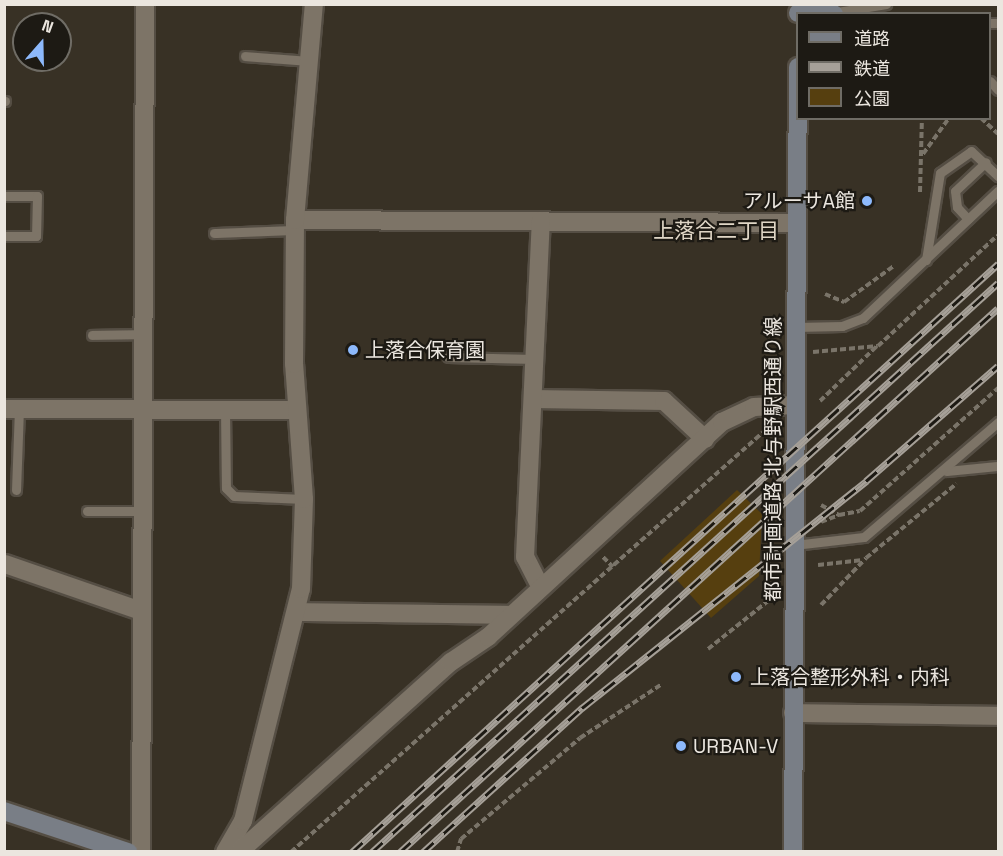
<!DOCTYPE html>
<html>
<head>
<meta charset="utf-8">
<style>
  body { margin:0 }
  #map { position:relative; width:1003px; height:856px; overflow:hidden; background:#383125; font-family:"Space Grotesk","Noto Sans JP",sans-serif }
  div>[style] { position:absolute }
  .green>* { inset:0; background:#563f0f }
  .path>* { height:4px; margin-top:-2px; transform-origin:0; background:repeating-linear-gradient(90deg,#7a7469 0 6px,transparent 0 9px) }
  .roads { filter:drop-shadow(2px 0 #554e44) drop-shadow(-2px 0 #554e44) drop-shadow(0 2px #554e44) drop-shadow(0 -2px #554e44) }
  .lane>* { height:9px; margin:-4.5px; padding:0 4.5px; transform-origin:4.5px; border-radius:4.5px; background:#7d7467 }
  .street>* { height:18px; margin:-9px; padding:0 9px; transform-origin:9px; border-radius:9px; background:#7d7467 }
  .secondary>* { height:18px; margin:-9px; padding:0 9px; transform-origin:9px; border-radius:9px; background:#797e86 }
  .rail>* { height:7px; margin-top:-3.5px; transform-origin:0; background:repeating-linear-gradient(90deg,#1d1a14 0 14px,#a6a098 0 28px); box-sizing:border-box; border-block:2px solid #a6a098 }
  .dots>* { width:16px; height:16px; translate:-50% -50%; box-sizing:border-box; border:3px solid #1d1a14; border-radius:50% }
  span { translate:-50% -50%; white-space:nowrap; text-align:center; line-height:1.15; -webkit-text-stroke:4.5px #1d1a14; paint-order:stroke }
  .poi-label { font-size:20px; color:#ebe6df }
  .right { translate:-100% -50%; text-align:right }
  .left { translate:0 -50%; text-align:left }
  .street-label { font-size:20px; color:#ebe6df }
  .neighbourhood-label { font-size:21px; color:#dfd6c6 }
  .frame { position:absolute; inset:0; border:6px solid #ebe6df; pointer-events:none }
  .legend { position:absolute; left:796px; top:12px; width:195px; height:108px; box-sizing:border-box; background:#1d1a14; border:2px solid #6f6c65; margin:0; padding:8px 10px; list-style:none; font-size:18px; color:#ebe6df }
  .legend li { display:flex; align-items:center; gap:12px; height:30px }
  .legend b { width:30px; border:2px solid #6f6c65 }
  .north { position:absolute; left:12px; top:12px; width:60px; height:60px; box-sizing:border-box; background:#1d1a14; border:2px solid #6f6c65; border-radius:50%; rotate:20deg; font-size:16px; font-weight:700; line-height:24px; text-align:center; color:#ebe6df }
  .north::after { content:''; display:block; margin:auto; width:21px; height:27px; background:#8db9fc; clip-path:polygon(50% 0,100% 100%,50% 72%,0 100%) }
</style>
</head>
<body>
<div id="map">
  <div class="green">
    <i style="clip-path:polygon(737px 490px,762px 514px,759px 576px,711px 618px,660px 561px)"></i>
  </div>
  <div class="path">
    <i style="left:981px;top:118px;width:23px;rotate:43deg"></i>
    <i style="left:923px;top:154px;width:44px;rotate:-54.2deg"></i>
    <i style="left:920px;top:192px;width:74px;rotate:-88.5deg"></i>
    <i style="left:825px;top:294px;width:21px;rotate:23deg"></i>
    <i style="left:844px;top:302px;width:62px;rotate:-35.8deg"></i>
    <i style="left:813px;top:352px;width:65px;rotate:-5.3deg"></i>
    <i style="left:878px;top:346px;width:163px;rotate:-42.8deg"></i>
    <i style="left:820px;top:401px;width:79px;rotate:-44deg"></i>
    <i style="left:821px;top:505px;width:21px;rotate:29deg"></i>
    <i style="left:839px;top:515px;width:21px;rotate:-11deg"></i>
    <i style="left:860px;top:511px;width:185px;rotate:-41.7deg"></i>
    <i style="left:821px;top:522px;width:19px;rotate:-21deg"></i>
    <i style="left:603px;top:557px;width:14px;rotate:45deg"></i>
    <i style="left:818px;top:565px;width:45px;rotate:-6.3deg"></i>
    <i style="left:821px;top:605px;width:65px;rotate:-46.2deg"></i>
    <i style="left:866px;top:558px;width:117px;rotate:-39.4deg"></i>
    <i style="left:708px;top:649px;width:77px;rotate:-38.7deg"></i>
    <i style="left:291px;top:852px;width:641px;rotate:-41.65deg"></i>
    <i style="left:457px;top:852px;width:14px;rotate:-73deg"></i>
    <i style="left:461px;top:839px;width:156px;rotate:-40.3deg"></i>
    <i style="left:580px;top:738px;width:98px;rotate:-33.4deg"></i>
  </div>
  <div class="roads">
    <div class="lane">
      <i style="left:831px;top:13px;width:56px;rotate:-9.3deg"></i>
      <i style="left:990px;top:23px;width:8px"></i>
      <i style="left:245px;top:56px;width:63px;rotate:4.5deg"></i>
      <i style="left:990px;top:81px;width:12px;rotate:48deg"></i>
      <i style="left:4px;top:101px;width:1px"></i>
      <i style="left:4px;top:196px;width:33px"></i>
      <i style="left:37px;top:196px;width:40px;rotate:91.4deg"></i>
      <i style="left:36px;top:236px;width:32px;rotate:180deg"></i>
      <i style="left:968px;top:219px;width:16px;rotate:-133deg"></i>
      <i style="left:957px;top:207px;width:16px;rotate:-97deg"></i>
      <i style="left:955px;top:191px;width:42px;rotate:-43.1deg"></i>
      <i style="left:214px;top:233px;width:81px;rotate:-2.1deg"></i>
      <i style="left:926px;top:260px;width:88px;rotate:-80.9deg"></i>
      <i style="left:940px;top:173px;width:38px;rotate:-35deg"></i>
      <i style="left:971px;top:151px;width:37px;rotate:43deg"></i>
      <i style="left:796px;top:327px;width:46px;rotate:-1.2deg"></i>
      <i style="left:842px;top:326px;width:22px;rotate:-21deg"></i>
      <i style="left:863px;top:318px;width:185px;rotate:-43.3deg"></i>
      <i style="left:92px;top:335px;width:53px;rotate:-1.1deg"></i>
      <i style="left:448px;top:357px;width:87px;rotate:1.3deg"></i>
      <i style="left:225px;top:410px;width:78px;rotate:89.3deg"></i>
      <i style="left:226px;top:488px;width:11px;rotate:45deg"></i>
      <i style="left:234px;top:496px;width:70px;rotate:2.5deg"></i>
      <i style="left:946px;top:471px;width:52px;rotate:-5.5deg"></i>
      <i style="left:16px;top:490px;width:81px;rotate:-87.9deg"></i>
      <i style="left:87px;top:511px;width:56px"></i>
      <i style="left:794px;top:545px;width:70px;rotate:-6.5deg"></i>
      <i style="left:864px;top:537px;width:177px;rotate:-40.6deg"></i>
    </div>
    <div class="street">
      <i style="left:295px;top:220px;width:501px;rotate:0.34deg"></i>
      <i style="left:533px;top:399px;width:131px;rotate:0.9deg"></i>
      <i style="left:664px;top:401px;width:56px;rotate:42.8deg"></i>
      <i style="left:4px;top:409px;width:292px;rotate:0.2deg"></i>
      <i style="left:5px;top:564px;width:144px;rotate:19.1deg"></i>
      <i style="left:540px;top:586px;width:33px;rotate:-117deg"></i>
      <i style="left:525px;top:557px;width:336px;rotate:-87.3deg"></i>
      <i style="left:297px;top:612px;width:212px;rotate:0.8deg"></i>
      <i style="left:793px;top:713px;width:205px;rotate:0.8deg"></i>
      <i style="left:141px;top:852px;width:848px;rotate:-89.73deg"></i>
      <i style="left:225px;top:852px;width:36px;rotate:-60deg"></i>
      <i style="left:243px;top:821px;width:239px;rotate:-76deg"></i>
      <i style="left:301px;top:589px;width:90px;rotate:-88.1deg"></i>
      <i style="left:304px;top:499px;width:135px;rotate:-94.2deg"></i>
      <i style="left:294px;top:364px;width:144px;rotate:-89.6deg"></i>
      <i style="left:295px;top:220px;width:217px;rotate:-85deg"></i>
      <i style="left:239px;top:852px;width:285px;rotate:-41.9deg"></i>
      <i style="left:451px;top:662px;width:45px;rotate:-34deg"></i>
      <i style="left:488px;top:637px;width:318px;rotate:-42.6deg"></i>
      <i style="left:722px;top:422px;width:35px;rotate:-25deg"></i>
      <i style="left:754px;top:407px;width:41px;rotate:-2.8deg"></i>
    </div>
    <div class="secondary">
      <i style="left:798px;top:13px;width:36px;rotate:2deg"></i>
      <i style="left:4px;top:811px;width:131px;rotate:18.3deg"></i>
      <i style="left:793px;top:852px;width:785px;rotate:-89.64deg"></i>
    </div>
  </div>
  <div class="rail">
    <i style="left:352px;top:852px;width:874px;rotate:-42.31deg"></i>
    <i style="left:372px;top:852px;width:846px;rotate:-42.27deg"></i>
    <i style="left:400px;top:852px;width:808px;rotate:-42.29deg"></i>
    <i style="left:423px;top:852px;width:215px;rotate:-42.2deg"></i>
    <i style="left:582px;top:708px;width:364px;rotate:-38.6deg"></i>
    <i style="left:866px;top:481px;width:175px;rotate:-41.1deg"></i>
  </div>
  <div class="dots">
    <i style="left:867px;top:201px;background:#8db9fc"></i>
    <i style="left:353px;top:350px;background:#8db9fc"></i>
    <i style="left:736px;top:677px;background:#8db9fc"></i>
    <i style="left:681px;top:746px;background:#8db9fc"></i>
  </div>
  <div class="poi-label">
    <span class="right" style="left:855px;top:201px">アルーサA館</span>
    <span class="left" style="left:365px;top:350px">上落合保育園</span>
    <span class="left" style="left:750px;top:677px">上落合整形外科・内科</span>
    <span class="left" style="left:693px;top:746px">URBAN-V</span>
  </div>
  <div class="street-label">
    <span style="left:773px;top:459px;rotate:-90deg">都市計画道路 北与野駅西通り線</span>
  </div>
  <div class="neighbourhood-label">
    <span style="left:716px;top:231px">上落合二丁目</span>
  </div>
  <div class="frame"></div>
  <ul class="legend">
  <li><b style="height:8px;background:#797e86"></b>道路</li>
  <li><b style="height:8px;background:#a6a098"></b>鉄道</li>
  <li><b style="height:16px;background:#563f0f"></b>公園</li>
  </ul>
  <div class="north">N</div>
</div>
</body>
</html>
